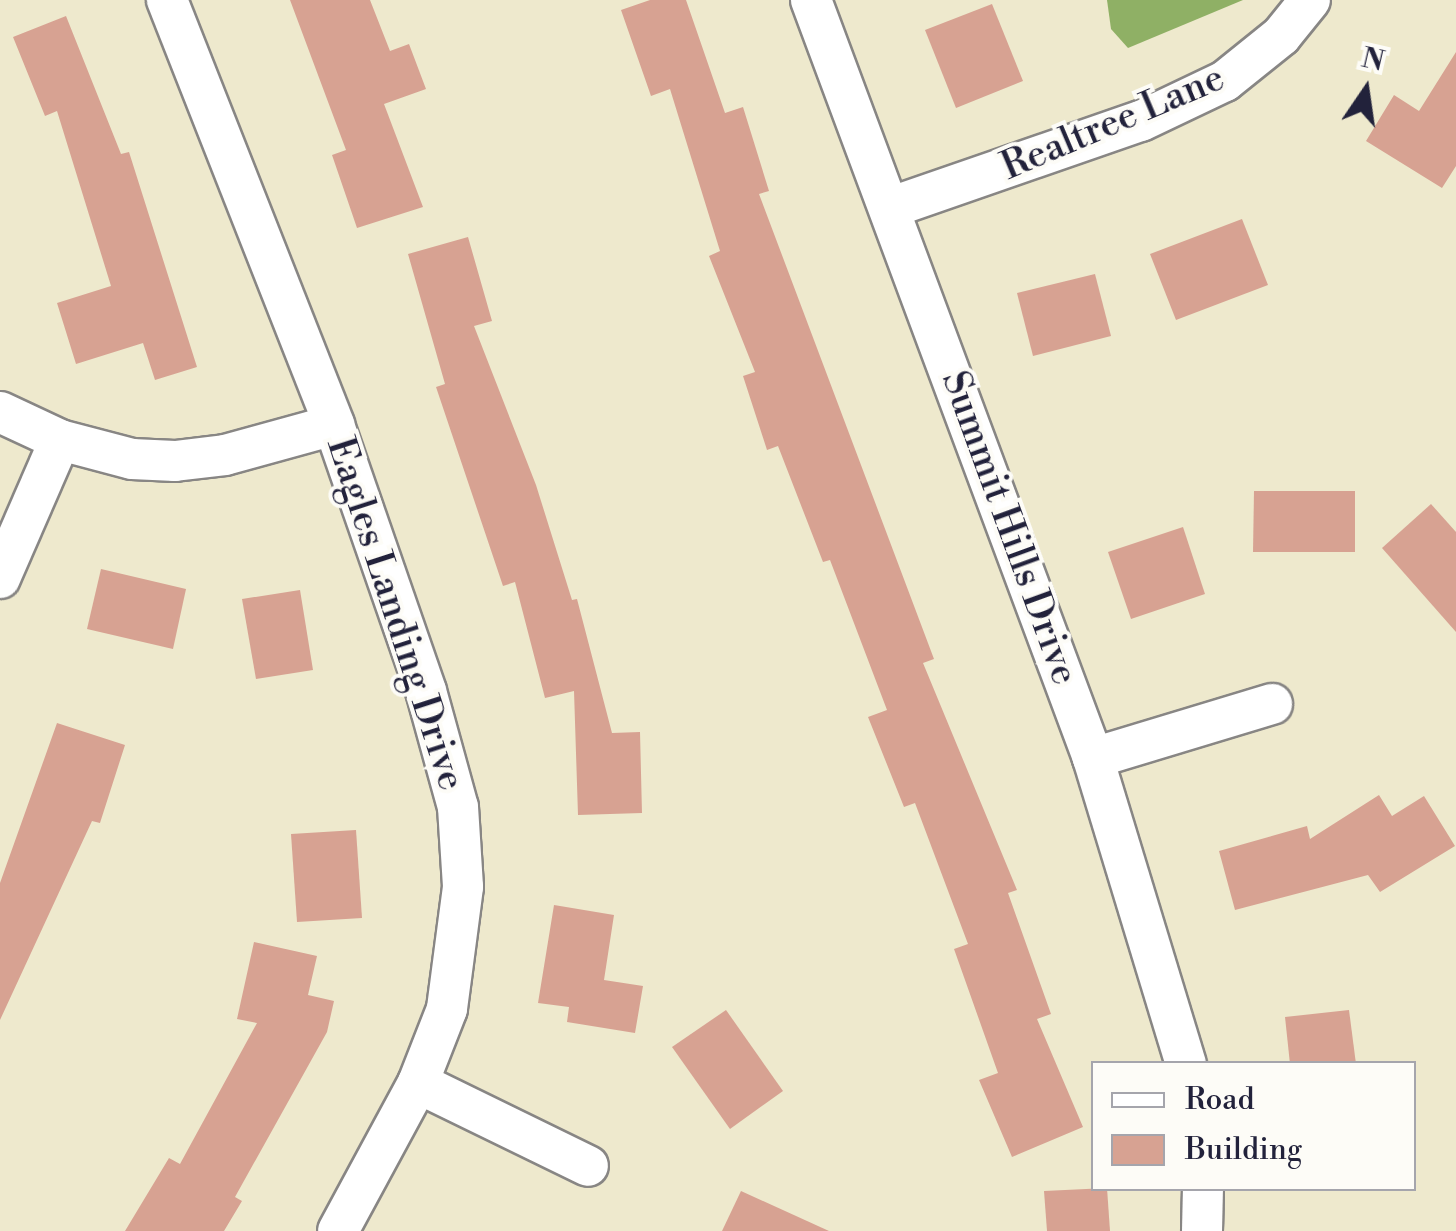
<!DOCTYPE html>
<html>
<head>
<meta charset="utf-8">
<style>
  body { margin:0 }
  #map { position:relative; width:1456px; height:1231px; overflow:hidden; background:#eee9cd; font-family:"Libre Bodoni",serif }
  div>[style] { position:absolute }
  .forest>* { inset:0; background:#8fb065 }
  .building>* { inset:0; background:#d7a292 }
  .roads { filter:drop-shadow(2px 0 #888684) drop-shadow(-2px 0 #888684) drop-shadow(0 2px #888684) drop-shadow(0 -2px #888684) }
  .street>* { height:40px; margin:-20px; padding:0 20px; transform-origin:20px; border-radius:20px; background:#fff }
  span { translate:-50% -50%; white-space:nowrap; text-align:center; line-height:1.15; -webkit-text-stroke:8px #fdfcf7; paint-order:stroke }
  .street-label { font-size:38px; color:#22223b }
  .legend { position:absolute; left:1091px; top:1061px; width:325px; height:130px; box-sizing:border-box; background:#fdfcf7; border:2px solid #a5a5ac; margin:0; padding:12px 18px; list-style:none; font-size:30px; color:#22223b }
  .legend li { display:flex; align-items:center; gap:20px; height:50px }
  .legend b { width:50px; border:2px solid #a5a5ac }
  .north { position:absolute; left:1316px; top:40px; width:100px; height:100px; -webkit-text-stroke:8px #fdfcf7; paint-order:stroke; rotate:13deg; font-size:28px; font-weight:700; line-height:40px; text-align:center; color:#22223b }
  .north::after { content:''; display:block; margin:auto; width:35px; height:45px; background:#22223b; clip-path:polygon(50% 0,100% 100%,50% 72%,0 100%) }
</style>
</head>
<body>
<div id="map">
  <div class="forest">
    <i style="clip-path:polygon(1107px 0,1243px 0,1128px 48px,1111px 29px)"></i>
  </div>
  <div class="building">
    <i style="clip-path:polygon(290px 0,370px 0,390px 51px,409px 44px,426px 89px,384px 104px,423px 207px,357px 228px,332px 155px,346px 150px)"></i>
    <i style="clip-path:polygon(650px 0,686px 0,725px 113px,743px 107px,769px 191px,759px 194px,934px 659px,923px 663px,1017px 890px,1008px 893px,1051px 1014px,1037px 1019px,1083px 1127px,1012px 1157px,979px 1080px,998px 1073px,954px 949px,968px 944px,915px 803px,904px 807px,868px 717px,887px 710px,830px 560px,823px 562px,778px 446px,767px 450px,743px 376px,755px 372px,709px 256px,720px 251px,670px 89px,651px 96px,621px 10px)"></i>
    <i style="clip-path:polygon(992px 4px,1023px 81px,956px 108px,925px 30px)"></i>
    <i style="clip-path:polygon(66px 16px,121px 154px,129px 152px,197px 367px,155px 380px,143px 343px,76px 364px,57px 303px,111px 286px,57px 111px,45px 116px,13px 37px)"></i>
    <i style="clip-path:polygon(1456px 52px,1456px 166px,1442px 188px,1366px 141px,1394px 95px,1419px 111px)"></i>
    <i style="clip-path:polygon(1242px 219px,1268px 285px,1176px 320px,1150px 254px)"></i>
    <i style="clip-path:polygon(468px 237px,492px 321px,474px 326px,536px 485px,572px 600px,577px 599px,612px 733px,640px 732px,642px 813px,578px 815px,574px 691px,545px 698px,515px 582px,503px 586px,436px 387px,445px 384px,408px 254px)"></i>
    <i style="clip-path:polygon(1095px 274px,1111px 336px,1033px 356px,1017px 293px)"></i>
    <i style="clip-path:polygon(1254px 491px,1355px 491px,1355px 552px,1253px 552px)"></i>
    <i style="clip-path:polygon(1431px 504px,1456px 532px,1456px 632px,1382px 548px)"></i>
    <i style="clip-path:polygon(1183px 527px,1205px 594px,1131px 619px,1108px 552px)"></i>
    <i style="clip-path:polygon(101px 569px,186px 589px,173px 649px,87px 629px)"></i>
    <i style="clip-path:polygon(300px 590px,313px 670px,256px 679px,242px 599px)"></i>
    <i style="clip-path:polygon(57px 723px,125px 745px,100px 823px,92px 821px,0 1020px,0 883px)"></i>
    <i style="clip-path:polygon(1379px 795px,1392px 816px,1424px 796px,1455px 846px,1380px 892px,1368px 875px,1235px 910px,1219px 851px,1307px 826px,1310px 839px)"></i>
    <i style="clip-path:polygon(356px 830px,362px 918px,297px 922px,291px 834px)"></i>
    <i style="clip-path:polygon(554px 905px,614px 915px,604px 980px,643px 986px,635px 1033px,567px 1022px,569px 1007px,538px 1003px)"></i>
    <i style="clip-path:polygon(254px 942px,317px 956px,308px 995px,334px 1001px,327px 1032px,235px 1197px,242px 1201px,224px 1231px,125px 1231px,169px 1158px,180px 1164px,257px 1023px,237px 1019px)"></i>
    <i style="clip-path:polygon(726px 1010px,783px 1091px,730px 1129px,672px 1047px)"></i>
    <i style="clip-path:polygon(1349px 1010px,1356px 1064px,1290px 1064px,1285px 1017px)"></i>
    <i style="clip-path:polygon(1107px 1188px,1110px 1231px,1047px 1231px,1044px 1191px)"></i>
    <i style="clip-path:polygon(741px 1191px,829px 1231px,722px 1231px)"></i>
  </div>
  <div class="roads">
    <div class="street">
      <i style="left:167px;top:0;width:457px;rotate:68.5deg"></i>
      <i style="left:334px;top:425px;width:281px;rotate:70.9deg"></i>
      <i style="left:426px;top:691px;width:120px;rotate:74.6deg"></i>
      <i style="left:458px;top:807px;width:80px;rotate:86.4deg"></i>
      <i style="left:463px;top:887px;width:123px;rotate:97.5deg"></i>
      <i style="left:447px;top:1009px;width:79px;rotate:111.4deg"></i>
      <i style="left:418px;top:1083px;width:168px;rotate:118.4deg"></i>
      <i style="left:811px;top:0;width:809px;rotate:69.59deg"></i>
      <i style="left:1093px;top:758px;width:320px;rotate:73.1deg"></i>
      <i style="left:892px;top:207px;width:263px;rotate:-19.1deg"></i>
      <i style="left:1141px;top:121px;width:93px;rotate:-25.5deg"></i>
      <i style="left:1225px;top:81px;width:72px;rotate:-38.8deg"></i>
      <i style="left:1281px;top:36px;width:46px;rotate:-51.1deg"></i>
      <i style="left:0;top:412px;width:66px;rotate:25deg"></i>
      <i style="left:60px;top:440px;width:74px;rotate:14.8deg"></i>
      <i style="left:132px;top:459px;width:43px;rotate:2.7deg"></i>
      <i style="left:175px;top:461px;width:50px;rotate:-6.8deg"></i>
      <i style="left:225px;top:455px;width:113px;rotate:-15.4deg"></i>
      <i style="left:0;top:578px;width:150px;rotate:-66.5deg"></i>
      <i style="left:1093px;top:758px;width:187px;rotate:-16.8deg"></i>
      <i style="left:418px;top:1083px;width:189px;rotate:26deg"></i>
      <i style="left:1202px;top:1231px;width:43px;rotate:-88.7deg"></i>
    </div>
  </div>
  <div class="street-label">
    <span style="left:1113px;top:123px;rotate:-23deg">Realtree Lane</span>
    <span style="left:1009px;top:528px;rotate:70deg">Summit Hills Drive</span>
    <span style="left:395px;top:614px;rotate:72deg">Eagles Landing Drive</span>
  </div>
  <ul class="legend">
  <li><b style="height:12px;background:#fff"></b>Road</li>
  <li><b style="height:28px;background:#d7a292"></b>Building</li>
  </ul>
  <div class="north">N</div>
</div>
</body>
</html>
